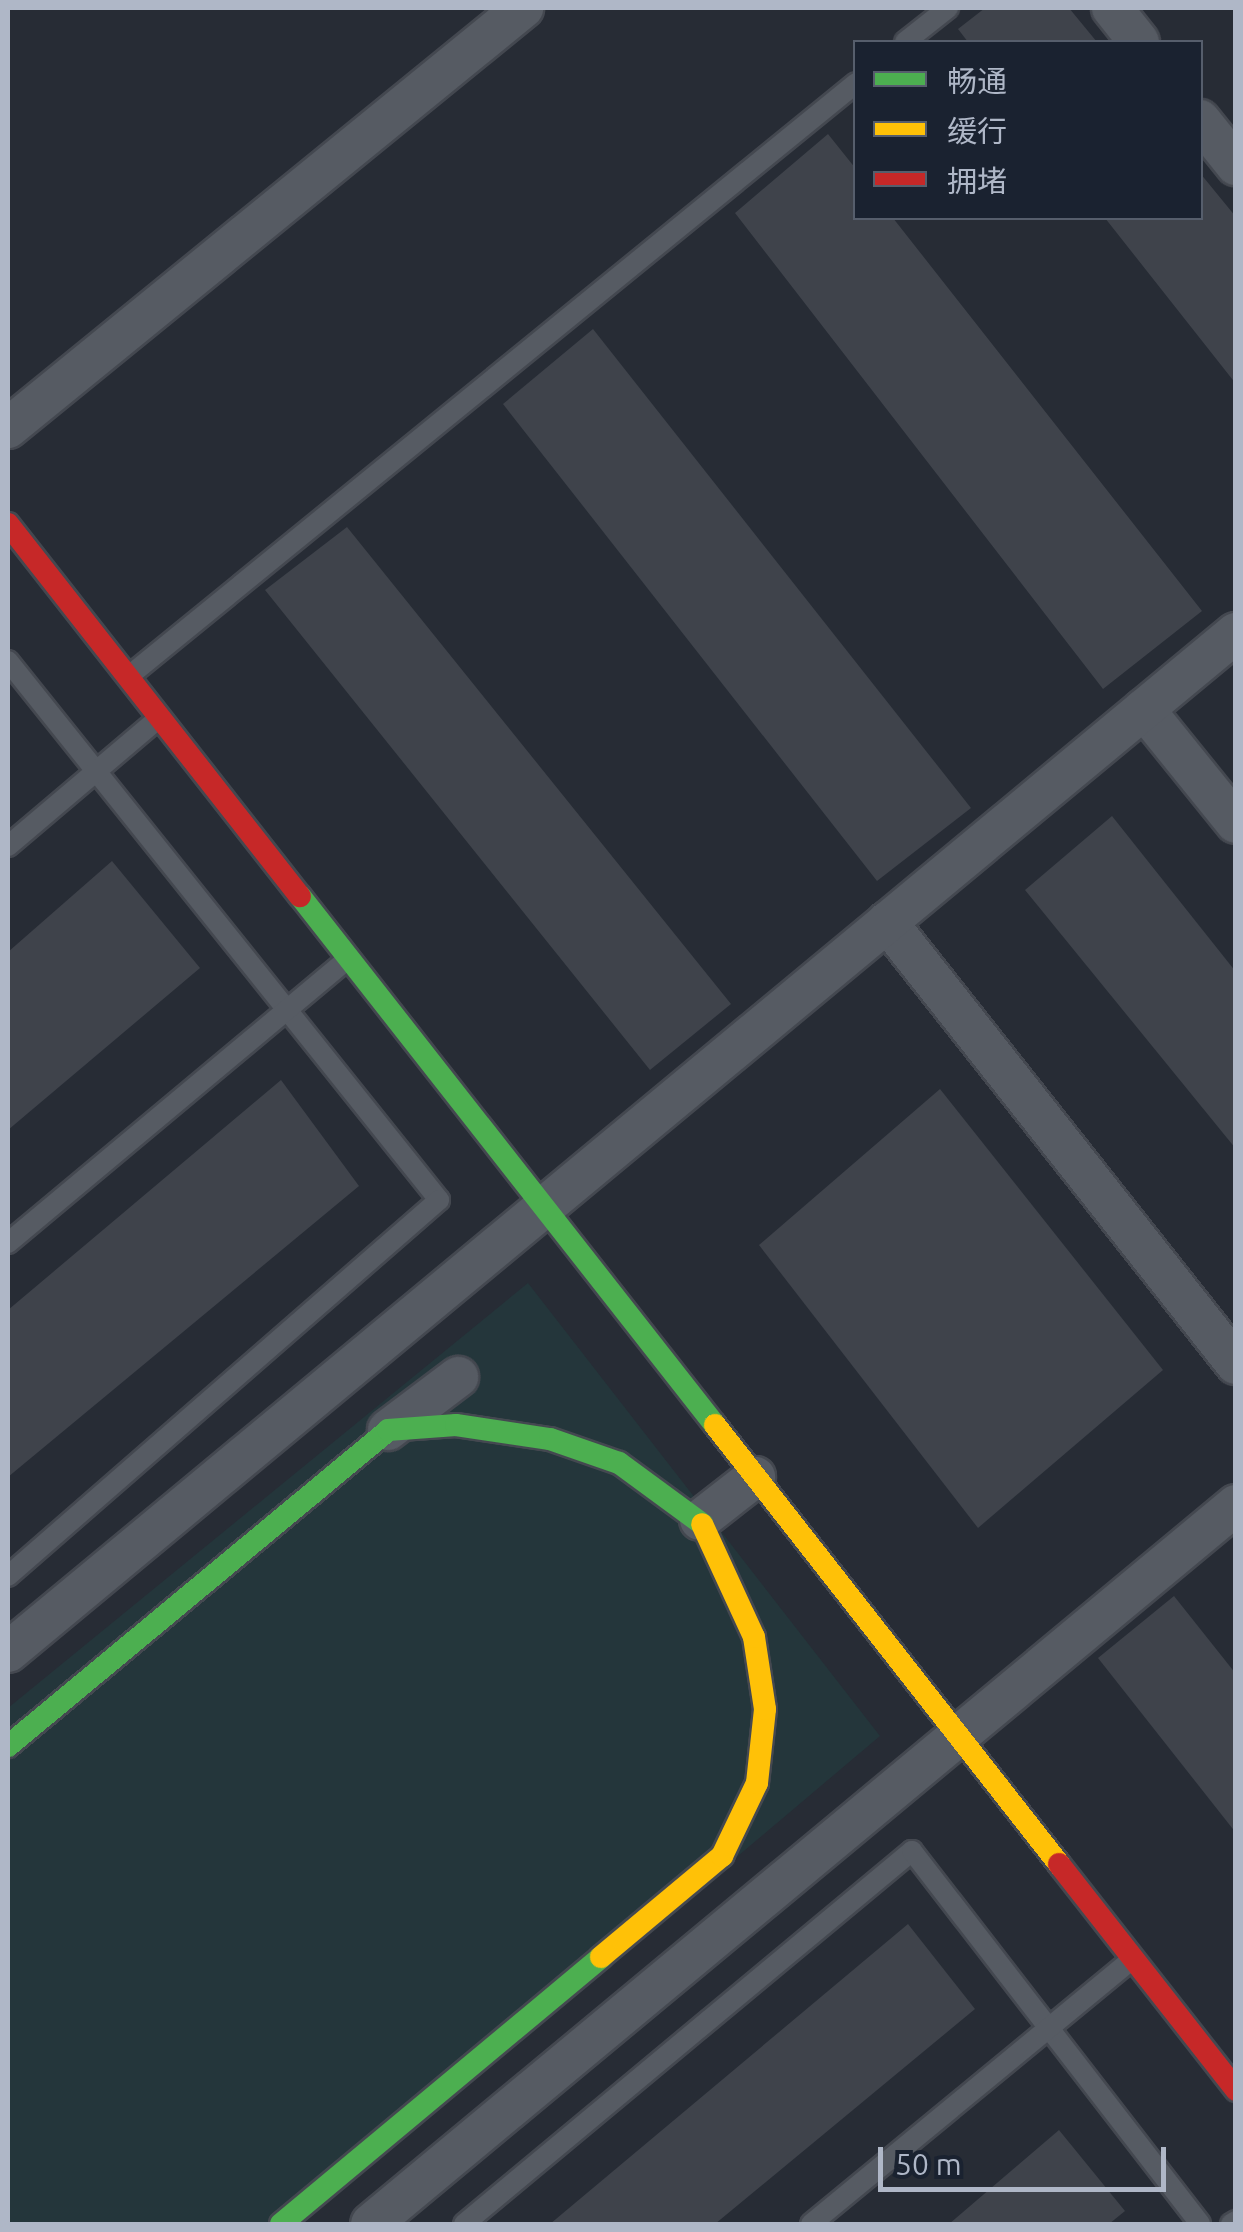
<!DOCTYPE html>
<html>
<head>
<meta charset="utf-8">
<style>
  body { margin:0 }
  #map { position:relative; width:1243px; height:2232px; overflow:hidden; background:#272c35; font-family:Ubuntu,"Noto Sans SC",sans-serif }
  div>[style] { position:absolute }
  .green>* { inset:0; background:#24363b }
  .building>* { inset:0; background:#3f434b }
  .roads { filter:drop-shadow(2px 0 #444850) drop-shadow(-2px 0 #444850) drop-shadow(0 2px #444850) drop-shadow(0 -2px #444850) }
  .lane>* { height:20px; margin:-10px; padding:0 10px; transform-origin:10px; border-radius:10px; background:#565b63 }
  .street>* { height:40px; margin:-20px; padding:0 20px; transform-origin:20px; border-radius:20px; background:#565b63 }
  .fast>* { height:22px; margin:-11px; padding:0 11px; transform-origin:11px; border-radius:11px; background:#4caf50 }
  .slow>* { height:22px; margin:-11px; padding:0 11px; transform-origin:11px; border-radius:11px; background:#ffc107 }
  .jam>* { height:22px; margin:-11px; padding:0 11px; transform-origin:11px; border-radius:11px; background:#c62828 }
  span { translate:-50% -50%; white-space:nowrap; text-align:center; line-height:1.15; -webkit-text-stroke:9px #1a2230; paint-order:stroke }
  .frame { position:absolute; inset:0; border:10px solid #afb7c7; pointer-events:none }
  .legend { position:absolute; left:853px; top:40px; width:350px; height:180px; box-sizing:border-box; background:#1a2230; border:2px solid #565e6c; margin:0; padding:12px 18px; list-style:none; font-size:30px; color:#afb7c7 }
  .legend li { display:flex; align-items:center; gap:20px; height:50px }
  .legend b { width:50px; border:2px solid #565e6c }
  .scale { position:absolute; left:878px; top:2147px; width:288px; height:45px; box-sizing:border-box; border:5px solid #afb7c7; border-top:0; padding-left:12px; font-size:30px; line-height:35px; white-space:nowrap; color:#afb7c7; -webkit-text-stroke:8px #1a2230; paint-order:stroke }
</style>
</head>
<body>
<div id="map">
  <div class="green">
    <i style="clip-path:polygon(528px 1283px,880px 1736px,302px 2224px,8px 2224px,8px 1708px)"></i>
  </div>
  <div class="building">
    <i style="clip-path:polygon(985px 8px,1069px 8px,1097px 42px,968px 42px,958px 29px)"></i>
    <i style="clip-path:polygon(828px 134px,856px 169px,856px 218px,893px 218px,1202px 611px,1103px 689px,735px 213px)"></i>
    <i style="clip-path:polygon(1200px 173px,1236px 217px,1236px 384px,1105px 218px,1200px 218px)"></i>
    <i style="clip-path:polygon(593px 329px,971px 808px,877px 881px,503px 404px)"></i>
    <i style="clip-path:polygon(347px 527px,731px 1004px,650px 1070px,265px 590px)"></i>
    <i style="clip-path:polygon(1112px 816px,1236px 972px,1236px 1149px,1025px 890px)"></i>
    <i style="clip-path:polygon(112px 861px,200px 968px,8px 1130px,8px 952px)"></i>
    <i style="clip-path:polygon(281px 1080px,359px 1186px,8px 1477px,8px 1310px)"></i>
    <i style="clip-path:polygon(940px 1089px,1163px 1370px,978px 1528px,759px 1245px)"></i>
    <i style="clip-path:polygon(1174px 1596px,1236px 1674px,1236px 1833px,1098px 1658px)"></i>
    <i style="clip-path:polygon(908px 1924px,975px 2009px,715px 2224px,550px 2224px)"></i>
    <i style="clip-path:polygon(1059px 2130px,1125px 2211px,1109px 2224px,949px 2224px)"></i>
  </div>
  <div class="roads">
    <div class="lane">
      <i style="left:905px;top:42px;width:55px;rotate:-38.3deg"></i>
      <i style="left:8px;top:661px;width:690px;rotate:51.35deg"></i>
      <i style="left:439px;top:1200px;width:572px;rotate:138.9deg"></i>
      <i style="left:129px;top:676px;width:938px;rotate:-39.2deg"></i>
      <i style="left:8px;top:846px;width:197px;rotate:-40.3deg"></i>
      <i style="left:8px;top:1243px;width:441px;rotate:-39.9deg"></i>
      <i style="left:464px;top:2224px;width:583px;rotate:-39.78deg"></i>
      <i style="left:912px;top:1851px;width:471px;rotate:52.3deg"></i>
      <i style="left:811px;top:2224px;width:415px;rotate:-39.5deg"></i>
      <i style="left:1231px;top:2224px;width:6px;rotate:-31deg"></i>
    </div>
    <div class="street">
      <i style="left:1112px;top:8px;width:43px;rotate:51.5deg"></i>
      <i style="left:1200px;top:120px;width:58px;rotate:51.3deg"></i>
      <i style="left:8px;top:428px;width:665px;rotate:-39.2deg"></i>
      <i style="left:1144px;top:709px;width:146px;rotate:51.1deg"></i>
      <i style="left:887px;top:922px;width:563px;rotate:51.71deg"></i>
      <i style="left:388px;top:1430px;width:88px;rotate:-37.1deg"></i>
      <i style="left:700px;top:1520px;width:70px;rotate:-38deg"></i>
      <i style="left:8px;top:1652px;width:1596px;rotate:-39.69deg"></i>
      <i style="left:371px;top:2224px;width:1125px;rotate:-39.73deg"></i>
    </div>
    <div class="fast">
      <i style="left:300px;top:896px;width:672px;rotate:51.89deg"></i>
      <i style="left:8px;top:1746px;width:494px;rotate:-39.7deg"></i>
      <i style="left:388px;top:1430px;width:68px;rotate:-4.2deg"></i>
      <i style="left:456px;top:1425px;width:95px;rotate:8.5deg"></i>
      <i style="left:550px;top:1439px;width:73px;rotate:19.2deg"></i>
      <i style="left:619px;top:1463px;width:103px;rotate:36.3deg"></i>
      <i style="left:281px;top:2224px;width:417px;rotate:-39.8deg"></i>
    </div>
    <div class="slow">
      <i style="left:715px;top:1425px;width:558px;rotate:51.92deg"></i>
      <i style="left:601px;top:1957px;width:158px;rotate:-39.9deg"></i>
      <i style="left:722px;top:1856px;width:81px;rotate:-64.4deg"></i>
      <i style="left:757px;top:1783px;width:74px;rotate:-83.8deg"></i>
      <i style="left:765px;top:1709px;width:73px;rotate:-98.7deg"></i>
      <i style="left:754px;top:1637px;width:124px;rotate:-114.7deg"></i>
    </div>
    <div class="jam">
      <i style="left:8px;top:524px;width:473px;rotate:51.9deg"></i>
      <i style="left:1059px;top:1864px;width:287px;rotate:51.9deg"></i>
    </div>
  </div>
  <div class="frame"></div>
  <ul class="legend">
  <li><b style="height:12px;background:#4caf50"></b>畅通</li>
  <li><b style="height:12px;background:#ffc107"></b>缓行</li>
  <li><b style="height:12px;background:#c62828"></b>拥堵</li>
  </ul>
  <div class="scale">50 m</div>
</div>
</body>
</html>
